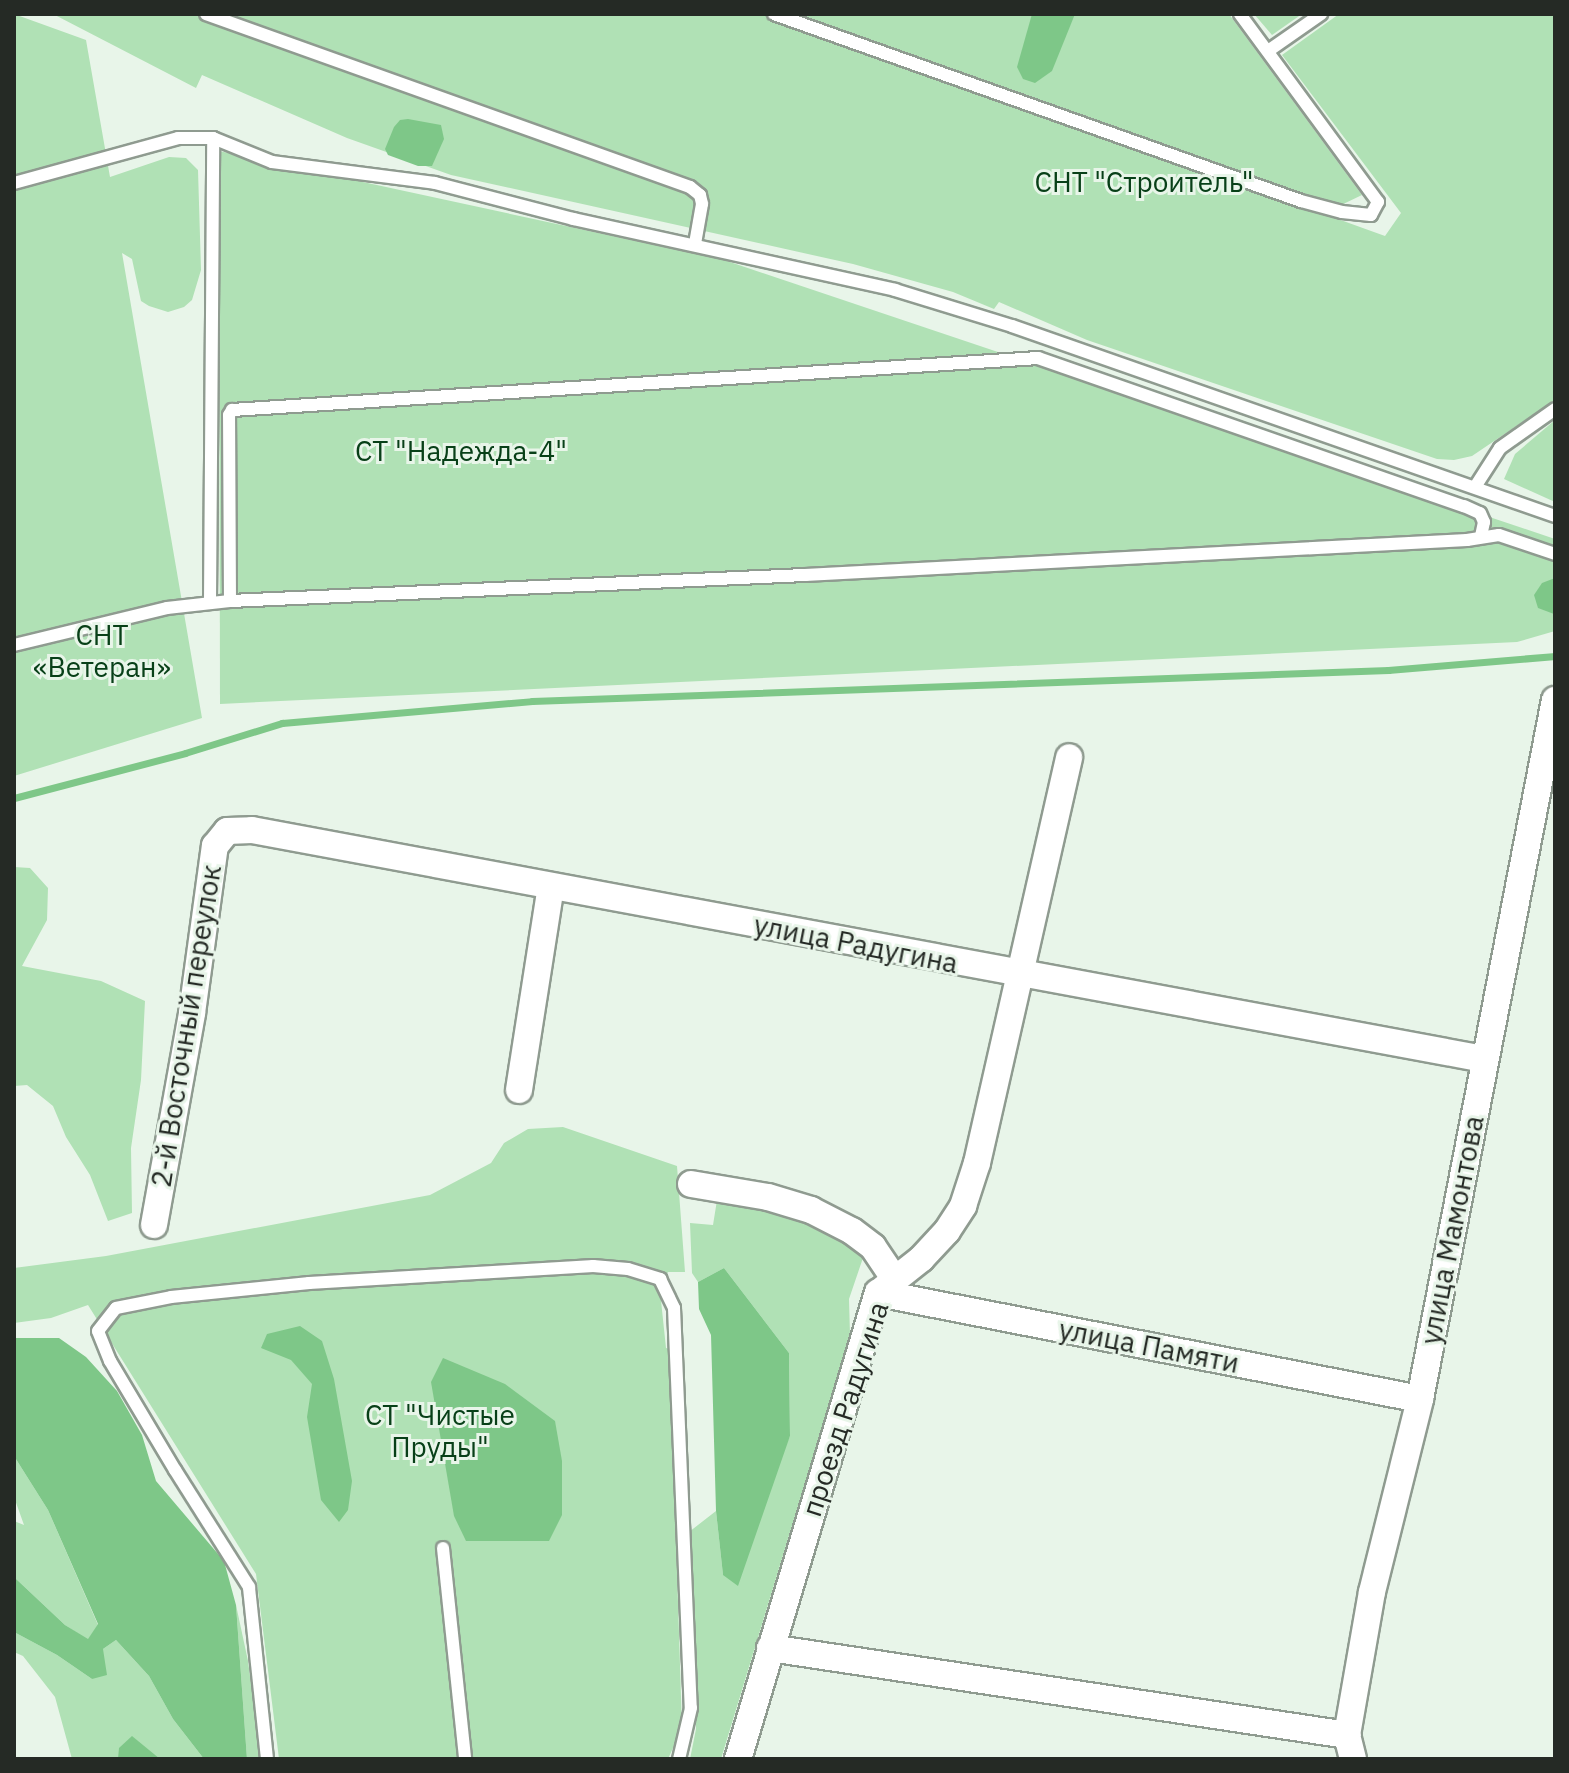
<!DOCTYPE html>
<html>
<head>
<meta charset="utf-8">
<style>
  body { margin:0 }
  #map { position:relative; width:1569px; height:1773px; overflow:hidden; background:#e8f5e9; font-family:"IBM Plex Sans",sans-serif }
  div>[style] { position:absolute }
  .green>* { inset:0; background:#b0e1b5 }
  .water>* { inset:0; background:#7ec788 }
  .stream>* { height:7px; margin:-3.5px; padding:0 3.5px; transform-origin:3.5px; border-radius:3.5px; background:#7ec788 }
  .roads { filter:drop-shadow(2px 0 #8f9b90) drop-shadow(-2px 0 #8f9b90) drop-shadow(0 2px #8f9b90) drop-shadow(0 -2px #8f9b90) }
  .service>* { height:12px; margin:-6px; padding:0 6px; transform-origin:6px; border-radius:6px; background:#fff }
  .minor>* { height:26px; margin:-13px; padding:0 13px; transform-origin:13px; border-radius:13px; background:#fff }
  span { translate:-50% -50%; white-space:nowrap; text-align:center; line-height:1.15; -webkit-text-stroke:6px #e8f5e9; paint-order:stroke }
  .park-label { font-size:28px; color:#084018 }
  .street-label { font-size:28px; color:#252a25 }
  .frame { position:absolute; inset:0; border:16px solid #252a25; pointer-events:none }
</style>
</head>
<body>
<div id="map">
  <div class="green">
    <i style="clip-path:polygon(14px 14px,86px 40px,110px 177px,169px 157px,186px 158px,198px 170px,201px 270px,192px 300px,184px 307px,168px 312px,149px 306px,141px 301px,132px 259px,122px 253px,202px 718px,14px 776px)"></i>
    <i style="clip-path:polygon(53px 14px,1229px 14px,1362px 195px,1337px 207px,1335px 218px,1385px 236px,1401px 213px,1282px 55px,1339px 14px,1555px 14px,1555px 400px,1472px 456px,1454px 460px,1437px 459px,1087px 340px,999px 302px,994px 309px,953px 292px,853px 264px,451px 175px,347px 138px,202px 75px,196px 88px)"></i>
    <i style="clip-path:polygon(1254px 14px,1302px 14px,1272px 35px)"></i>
    <i style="clip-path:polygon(219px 151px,724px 260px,1555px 539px,1555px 631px,1517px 642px,220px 704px)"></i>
    <i style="clip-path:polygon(1555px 420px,1555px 502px,1504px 479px,1515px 454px)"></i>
    <i style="clip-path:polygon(14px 867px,30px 868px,48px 888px,47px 920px,22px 966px,101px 981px,145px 1001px,141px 1080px,131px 1148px,132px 1213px,108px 1221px,90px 1175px,66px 1137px,53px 1106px,27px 1085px,14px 1086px)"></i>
    <i style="clip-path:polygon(563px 1127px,677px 1166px,685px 1272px,668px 1272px,660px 1291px,666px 1348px,670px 1349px,682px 1728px,668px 1759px,279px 1759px,256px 1574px,88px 1305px,51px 1318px,14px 1323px,14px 1268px,106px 1256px,430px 1195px,491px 1163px,504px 1143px,528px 1129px)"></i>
    <i style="clip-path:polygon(718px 1194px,827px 1227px,865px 1252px,849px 1299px,850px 1335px,721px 1759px,690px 1759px,696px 1729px,689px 1532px,716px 1511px,723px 1575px,790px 1436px,789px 1353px,724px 1268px,698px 1282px,692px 1273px,690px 1223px,713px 1225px)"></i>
    <i style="clip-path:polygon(14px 1456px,48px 1510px,98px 1625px,88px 1640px,65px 1625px,14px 1577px,14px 1521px,24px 1525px,14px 1497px)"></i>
    <i style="clip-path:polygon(236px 1605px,248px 1661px,261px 1759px,247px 1759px)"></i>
    <i style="clip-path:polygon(14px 1632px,57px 1655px,92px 1679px,103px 1649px,116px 1640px,149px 1676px,173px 1719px,204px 1759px,72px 1759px,55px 1697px,23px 1656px,14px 1652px)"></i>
  </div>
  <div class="water">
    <i style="clip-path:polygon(1032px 14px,1075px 14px,1052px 71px,1035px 83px,1023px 79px,1017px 67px)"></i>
    <i style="clip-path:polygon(408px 119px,441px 125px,444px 139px,432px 166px,418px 166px,388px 155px,385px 149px,394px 127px,400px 120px)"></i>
    <i style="clip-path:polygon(1555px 578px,1555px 614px,1554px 614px,1538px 608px,1534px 595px,1542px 583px)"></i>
    <i style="clip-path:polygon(724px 1268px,789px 1353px,790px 1436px,738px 1586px,723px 1575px,716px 1511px,711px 1335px,699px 1309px,698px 1282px)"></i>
    <i style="clip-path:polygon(300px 1326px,322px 1341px,334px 1379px,352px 1481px,348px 1510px,339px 1522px,321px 1500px,307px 1417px,312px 1384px,291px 1360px,261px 1348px,267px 1334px)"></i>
    <i style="clip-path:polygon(14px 1338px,59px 1338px,86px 1357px,117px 1391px,142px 1435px,156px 1481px,224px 1561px,236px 1605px,247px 1759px,204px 1759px,173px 1719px,149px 1676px,116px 1640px,103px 1649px,107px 1675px,92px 1679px,57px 1655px,14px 1632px,14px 1577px,65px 1625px,88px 1639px,98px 1624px,48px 1510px,14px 1456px)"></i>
    <i style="clip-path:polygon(443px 1358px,505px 1384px,555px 1421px,562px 1461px,562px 1515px,549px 1541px,466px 1541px,454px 1516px,431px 1382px)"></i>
    <i style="clip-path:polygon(132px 1736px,160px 1759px,118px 1759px,119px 1748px)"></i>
  </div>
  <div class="stream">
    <i style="left:14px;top:798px;width:177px;rotate:-14.7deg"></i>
    <i style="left:185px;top:753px;width:102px;rotate:-17.2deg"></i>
    <i style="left:282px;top:723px;width:251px;rotate:-5deg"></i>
    <i style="left:532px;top:701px;width:857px;rotate:-2.07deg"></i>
    <i style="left:1388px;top:670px;width:168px;rotate:-4.8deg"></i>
  </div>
  <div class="roads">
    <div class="service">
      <i style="left:206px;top:14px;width:514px;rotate:19.67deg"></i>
      <i style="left:690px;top:187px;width:13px;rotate:39deg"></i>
      <i style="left:700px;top:195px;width:9px;rotate:77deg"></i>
      <i style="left:702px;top:204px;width:40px;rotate:100deg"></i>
      <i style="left:774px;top:14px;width:559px;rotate:19.54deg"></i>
      <i style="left:1301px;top:201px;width:42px;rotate:15deg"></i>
      <i style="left:1342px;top:212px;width:29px;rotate:6deg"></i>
      <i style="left:1371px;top:215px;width:15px;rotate:-62deg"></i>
      <i style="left:1378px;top:202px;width:233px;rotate:-126.3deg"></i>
      <i style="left:1268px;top:51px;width:65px;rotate:-34.9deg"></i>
      <i style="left:14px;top:183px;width:170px;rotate:-15.3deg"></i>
      <i style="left:178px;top:138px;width:35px"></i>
      <i style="left:213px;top:138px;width:64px;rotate:22.1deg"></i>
      <i style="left:272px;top:162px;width:164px;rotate:7.3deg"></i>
      <i style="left:435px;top:183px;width:143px;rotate:14.6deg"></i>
      <i style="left:573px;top:219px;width:330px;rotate:12.4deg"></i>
      <i style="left:895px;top:290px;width:122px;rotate:17.1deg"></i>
      <i style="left:1012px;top:326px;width:575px;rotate:19.29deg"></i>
      <i style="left:1475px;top:487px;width:46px;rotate:-57.3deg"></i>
      <i style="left:1500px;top:448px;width:67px;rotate:-35.3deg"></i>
      <i style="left:230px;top:601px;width:186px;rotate:-90.3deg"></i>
      <i style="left:229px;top:415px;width:6px;rotate:-59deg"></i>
      <i style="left:232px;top:410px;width:808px;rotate:-3.69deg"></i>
      <i style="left:1038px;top:358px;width:451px;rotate:19.2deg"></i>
      <i style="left:1464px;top:506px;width:17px;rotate:24deg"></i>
      <i style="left:1480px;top:513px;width:10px;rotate:66deg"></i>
      <i style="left:1484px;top:522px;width:14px;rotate:102deg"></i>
      <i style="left:210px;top:602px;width:464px;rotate:-89.6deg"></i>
      <i style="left:14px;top:645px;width:157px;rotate:-13.6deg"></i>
      <i style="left:167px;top:608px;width:63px;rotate:-6.3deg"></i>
      <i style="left:230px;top:601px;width:576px;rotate:-2.59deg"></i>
      <i style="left:805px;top:575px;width:663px;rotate:-3.03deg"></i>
      <i style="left:1467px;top:540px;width:32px;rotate:-9deg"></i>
      <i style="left:1499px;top:535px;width:59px;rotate:18.7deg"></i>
      <i style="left:443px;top:1548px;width:212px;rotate:84deg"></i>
      <i style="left:267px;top:1759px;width:173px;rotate:-96deg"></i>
      <i style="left:249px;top:1587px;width:138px;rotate:-122.3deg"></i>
      <i style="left:175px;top:1470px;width:127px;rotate:-120.8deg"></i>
      <i style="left:110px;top:1361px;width:32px;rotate:-112deg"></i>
      <i style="left:98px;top:1331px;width:29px;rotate:-52deg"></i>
      <i style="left:116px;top:1308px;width:56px;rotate:-11.3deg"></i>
      <i style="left:171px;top:1297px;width:139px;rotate:-5.8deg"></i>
      <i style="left:309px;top:1283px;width:285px;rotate:-3.4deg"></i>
      <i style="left:593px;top:1266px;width:35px;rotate:5deg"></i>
      <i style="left:628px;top:1269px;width:34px;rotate:17deg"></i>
      <i style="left:660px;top:1279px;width:32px;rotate:64deg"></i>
      <i style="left:674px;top:1308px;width:400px;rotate:87.6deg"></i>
      <i style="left:691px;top:1708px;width:52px;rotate:103.2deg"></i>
    </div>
    <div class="minor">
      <i style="left:519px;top:1090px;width:206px;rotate:-81.1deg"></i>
      <i style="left:691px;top:1184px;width:78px;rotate:9.6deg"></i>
      <i style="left:768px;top:1197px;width:45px;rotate:16.8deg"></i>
      <i style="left:811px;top:1210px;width:46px;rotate:27.1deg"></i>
      <i style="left:852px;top:1231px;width:26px;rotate:37deg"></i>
      <i style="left:873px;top:1247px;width:40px;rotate:56deg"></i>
      <i style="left:154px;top:1225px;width:215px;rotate:-79.8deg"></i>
      <i style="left:192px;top:1013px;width:169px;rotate:-82.2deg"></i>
      <i style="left:215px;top:846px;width:19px;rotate:-51deg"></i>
      <i style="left:227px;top:831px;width:25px;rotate:-2deg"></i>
      <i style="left:252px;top:830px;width:1253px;rotate:10.53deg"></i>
      <i style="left:878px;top:1293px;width:552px;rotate:11.07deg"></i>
      <i style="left:770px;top:1648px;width:584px;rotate:8.57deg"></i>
      <i style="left:738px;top:1759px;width:487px;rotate:-73.3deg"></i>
      <i style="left:878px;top:1293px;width:55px;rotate:-38.3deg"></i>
      <i style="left:921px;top:1259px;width:38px;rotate:-47deg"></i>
      <i style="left:947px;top:1231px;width:30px;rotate:-57deg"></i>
      <i style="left:963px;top:1206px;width:45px;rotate:-72deg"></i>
      <i style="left:977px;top:1163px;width:416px;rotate:-77.2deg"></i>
      <i style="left:1353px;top:1759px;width:25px;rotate:-104deg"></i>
      <i style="left:1347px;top:1735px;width:145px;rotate:-80.1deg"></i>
      <i style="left:1372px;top:1592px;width:199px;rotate:-76deg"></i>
      <i style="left:1420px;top:1399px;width:712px;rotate:-79.07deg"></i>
    </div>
  </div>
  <div class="park-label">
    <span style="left:1144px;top:182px">СНТ "Строитель"</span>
    <span style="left:461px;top:451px">СТ "Надежда-4"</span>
    <span style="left:102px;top:651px">СНТ<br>«Ветеран»</span>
    <span style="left:440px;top:1431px">СТ "Чистые<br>Пруды"</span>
  </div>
  <div class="street-label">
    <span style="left:856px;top:944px;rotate:11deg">улица Радугина</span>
    <span style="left:186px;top:1026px;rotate:-81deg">2-й Восточный переулок</span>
    <span style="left:1452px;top:1230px;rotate:-79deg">улица Мамонтова</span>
    <span style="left:1149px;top:1346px;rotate:11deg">улица Памяти</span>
    <span style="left:845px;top:1409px;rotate:-72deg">проезд Радугина</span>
  </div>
  <div class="frame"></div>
</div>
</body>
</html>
